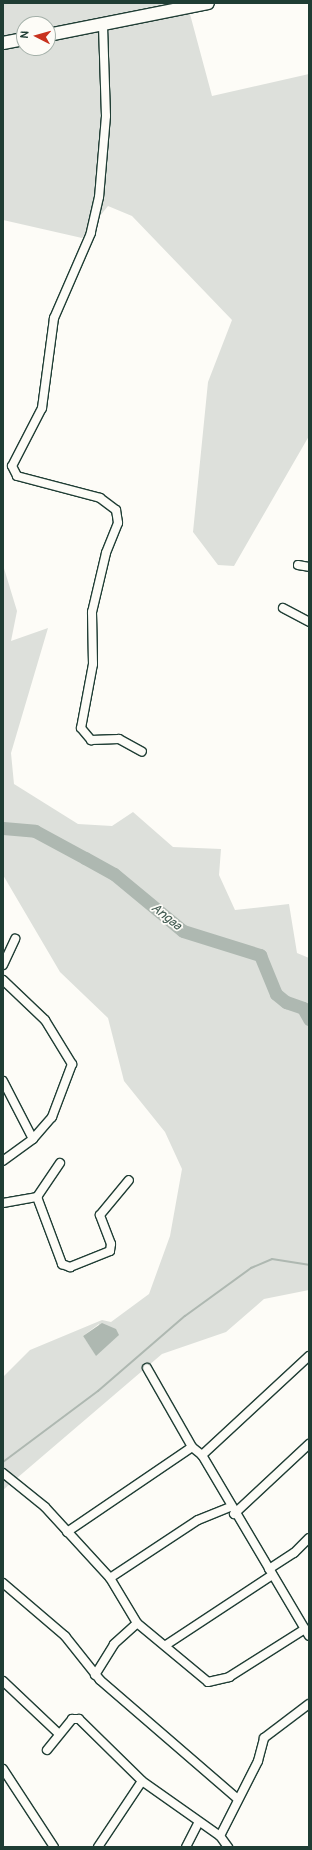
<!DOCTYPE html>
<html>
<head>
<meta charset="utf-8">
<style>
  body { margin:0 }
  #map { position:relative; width:312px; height:1850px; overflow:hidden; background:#fdfcf7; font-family:Pangolin,sans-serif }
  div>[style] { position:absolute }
  .green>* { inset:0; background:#dde0db }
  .water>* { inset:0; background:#aeb8b1 }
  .stream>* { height:2px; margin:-1px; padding:0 1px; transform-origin:1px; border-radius:1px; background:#aeb8b1 }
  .river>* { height:13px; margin:-6.5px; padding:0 6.5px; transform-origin:6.5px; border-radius:6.5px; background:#aeb8b1 }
  .roads { filter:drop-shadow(1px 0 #1f3d34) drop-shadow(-1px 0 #1f3d34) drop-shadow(0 1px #1f3d34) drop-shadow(0 -1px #1f3d34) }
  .street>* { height:8px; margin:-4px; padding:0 4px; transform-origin:4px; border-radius:4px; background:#fdfcf7 }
  .secondary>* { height:12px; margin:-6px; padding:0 6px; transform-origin:6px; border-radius:6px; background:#fdfcf7 }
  span { translate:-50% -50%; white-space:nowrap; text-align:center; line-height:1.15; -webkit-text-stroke:3.5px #fdfcf7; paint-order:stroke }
  .water-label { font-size:13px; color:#435c53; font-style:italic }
  .frame { position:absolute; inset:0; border:4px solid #1f3d34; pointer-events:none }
  .north { position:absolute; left:16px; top:16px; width:40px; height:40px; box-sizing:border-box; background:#fdfcf7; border:1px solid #a4b0a9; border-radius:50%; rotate:276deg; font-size:11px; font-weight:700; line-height:16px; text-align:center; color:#1f3d34 }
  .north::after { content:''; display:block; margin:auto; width:14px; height:18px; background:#c8321e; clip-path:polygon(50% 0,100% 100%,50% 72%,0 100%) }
</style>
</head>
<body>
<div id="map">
  <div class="green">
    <i style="clip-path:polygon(evenodd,3px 3px,187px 3px,212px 96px,309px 74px,309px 436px,234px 566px,218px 565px,193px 532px,208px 382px,232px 320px,132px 216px,108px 206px,82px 238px,3px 220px,3px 3px,24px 24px,48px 24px,48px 48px,24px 48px,24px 24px)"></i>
    <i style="clip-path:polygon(evenodd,3px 565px,17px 611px,11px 641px,48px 628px,11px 753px,14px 784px,78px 824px,112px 826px,133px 812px,173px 847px,221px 849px,219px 875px,235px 910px,289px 904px,297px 953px,309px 958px,309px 1290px,264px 1299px,226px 1332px,162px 1354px,3px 1490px,3px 1377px,30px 1350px,102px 1320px,111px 1322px,149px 1294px,170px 1236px,182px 1169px,165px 1132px,124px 1081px,108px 1018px,60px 972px,3px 875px,3px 565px,99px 1324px,96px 1355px,83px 1336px,99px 1324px)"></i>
  </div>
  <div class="water">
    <i style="clip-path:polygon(102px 1323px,116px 1329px,119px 1335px,96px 1356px,83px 1336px)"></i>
  </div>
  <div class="stream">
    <i style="left:3px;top:1462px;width:119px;rotate:-36.8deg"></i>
    <i style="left:98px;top:1391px;width:115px;rotate:-40.8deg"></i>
    <i style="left:185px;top:1316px;width:82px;rotate:-36deg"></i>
    <i style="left:251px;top:1268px;width:23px;rotate:-23deg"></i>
    <i style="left:272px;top:1259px;width:37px;rotate:9deg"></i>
  </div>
  <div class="river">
    <i style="left:3px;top:828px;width:32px;rotate:5deg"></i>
    <i style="left:35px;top:831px;width:57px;rotate:28.4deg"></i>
    <i style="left:85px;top:858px;width:33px;rotate:29deg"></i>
    <i style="left:114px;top:874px;width:89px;rotate:39.6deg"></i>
    <i style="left:183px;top:931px;width:81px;rotate:17.3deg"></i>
    <i style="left:260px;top:955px;width:42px;rotate:67.7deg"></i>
    <i style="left:276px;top:994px;width:13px;rotate:39deg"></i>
    <i style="left:286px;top:1002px;width:18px;rotate:19deg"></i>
    <i style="left:303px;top:1008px;width:13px;rotate:61deg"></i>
  </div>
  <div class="roads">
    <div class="street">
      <i style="left:103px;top:26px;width:90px;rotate:88.1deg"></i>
      <i style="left:106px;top:116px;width:81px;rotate:94.9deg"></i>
      <i style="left:99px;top:197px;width:37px;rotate:103deg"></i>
      <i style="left:91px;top:233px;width:93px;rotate:113.5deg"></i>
      <i style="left:54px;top:318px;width:91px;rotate:97.6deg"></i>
      <i style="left:42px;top:408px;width:65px;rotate:117.3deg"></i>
      <i style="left:12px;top:466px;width:11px;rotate:63deg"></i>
      <i style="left:17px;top:476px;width:86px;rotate:14.8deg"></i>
      <i style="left:100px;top:498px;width:20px;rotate:37deg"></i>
      <i style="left:116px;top:510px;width:13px;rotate:81deg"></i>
      <i style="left:118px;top:523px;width:32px;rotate:112deg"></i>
      <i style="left:106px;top:553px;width:61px;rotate:103.3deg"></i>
      <i style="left:92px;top:612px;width:52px;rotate:88.9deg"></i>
      <i style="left:93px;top:664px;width:65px;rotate:100.6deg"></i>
      <i style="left:81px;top:728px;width:16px;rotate:50deg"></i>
      <i style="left:91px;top:740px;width:28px;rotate:-2deg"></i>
      <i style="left:119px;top:739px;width:26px;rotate:29deg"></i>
      <i style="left:298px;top:565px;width:11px;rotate:10deg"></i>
      <i style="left:283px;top:608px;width:30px;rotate:28deg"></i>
      <i style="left:3px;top:965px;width:29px;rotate:-65deg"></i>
      <i style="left:3px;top:980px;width:58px;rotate:43.6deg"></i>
      <i style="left:45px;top:1020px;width:52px;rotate:58.5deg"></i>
      <i style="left:72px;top:1064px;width:57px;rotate:110.7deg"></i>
      <i style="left:52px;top:1117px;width:29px;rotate:131deg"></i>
      <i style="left:33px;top:1139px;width:37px;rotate:144deg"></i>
      <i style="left:3px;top:1081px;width:65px;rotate:62.7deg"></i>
      <i style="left:37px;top:1197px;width:72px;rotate:69.5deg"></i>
      <i style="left:62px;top:1264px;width:9px;rotate:21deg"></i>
      <i style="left:70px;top:1267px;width:43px;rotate:-21.8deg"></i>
      <i style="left:110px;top:1251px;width:7px;rotate:-82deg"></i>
      <i style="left:111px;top:1244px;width:31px;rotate:-111deg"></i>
      <i style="left:100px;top:1215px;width:45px;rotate:-50.4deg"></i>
      <i style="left:3px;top:1203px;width:35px;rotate:-10deg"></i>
      <i style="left:37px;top:1197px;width:41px;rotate:-55.9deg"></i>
      <i style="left:309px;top:1356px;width:146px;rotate:137.2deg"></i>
      <i style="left:202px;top:1455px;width:210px;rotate:59.4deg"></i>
      <i style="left:147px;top:1368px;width:91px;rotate:60.3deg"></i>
      <i style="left:3px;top:1473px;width:54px;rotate:39deg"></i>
      <i style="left:45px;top:1507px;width:96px;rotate:47.5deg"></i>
      <i style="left:110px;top:1578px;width:52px;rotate:59deg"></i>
      <i style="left:137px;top:1623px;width:92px;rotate:39.7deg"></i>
      <i style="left:208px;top:1682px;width:22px;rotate:-13deg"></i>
      <i style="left:229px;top:1677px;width:90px;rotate:-32.3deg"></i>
      <i style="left:234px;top:1514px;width:103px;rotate:-43deg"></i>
      <i style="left:67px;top:1532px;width:151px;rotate:-34.2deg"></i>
      <i style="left:192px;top:1447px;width:13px;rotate:39deg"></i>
      <i style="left:269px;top:1569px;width:30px;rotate:-33deg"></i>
      <i style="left:294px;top:1553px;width:21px;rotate:-45deg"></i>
      <i style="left:110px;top:1578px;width:105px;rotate:-33.4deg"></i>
      <i style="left:198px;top:1520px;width:35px;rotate:-22deg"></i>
      <i style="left:3px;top:1583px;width:82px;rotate:40.5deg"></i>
      <i style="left:65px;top:1636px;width:56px;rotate:51.5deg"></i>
      <i style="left:100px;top:1680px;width:182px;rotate:40.8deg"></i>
      <i style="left:166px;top:1645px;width:127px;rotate:-33.4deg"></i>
      <i style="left:95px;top:1675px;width:36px;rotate:-58deg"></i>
      <i style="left:114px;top:1644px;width:31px;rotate:-42deg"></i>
      <i style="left:3px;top:1681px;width:77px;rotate:43.4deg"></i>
      <i style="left:47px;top:1750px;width:40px;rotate:-51deg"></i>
      <i style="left:72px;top:1719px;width:7px"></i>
      <i style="left:79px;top:1719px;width:88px;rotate:44.5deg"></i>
      <i style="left:142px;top:1781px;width:95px;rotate:35.2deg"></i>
      <i style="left:220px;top:1836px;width:14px;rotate:54deg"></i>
      <i style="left:3px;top:1769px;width:93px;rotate:56.8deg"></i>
      <i style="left:220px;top:1836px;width:84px;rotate:-63.1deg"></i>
      <i style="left:258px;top:1761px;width:24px;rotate:-75deg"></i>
      <i style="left:264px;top:1738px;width:56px;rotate:-37.1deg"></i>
      <i style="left:98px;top:1847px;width:79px;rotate:-56.3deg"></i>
      <i style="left:186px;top:1847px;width:27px;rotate:-63deg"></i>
    </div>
    <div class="secondary">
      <i style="left:48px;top:35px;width:163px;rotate:-11.3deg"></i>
      <i style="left:3px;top:43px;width:21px;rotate:-11deg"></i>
    </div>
  </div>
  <div class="water-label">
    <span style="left:166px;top:917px;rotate:39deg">Angaa</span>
  </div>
  <div class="frame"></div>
  <div class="north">N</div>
</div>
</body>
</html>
